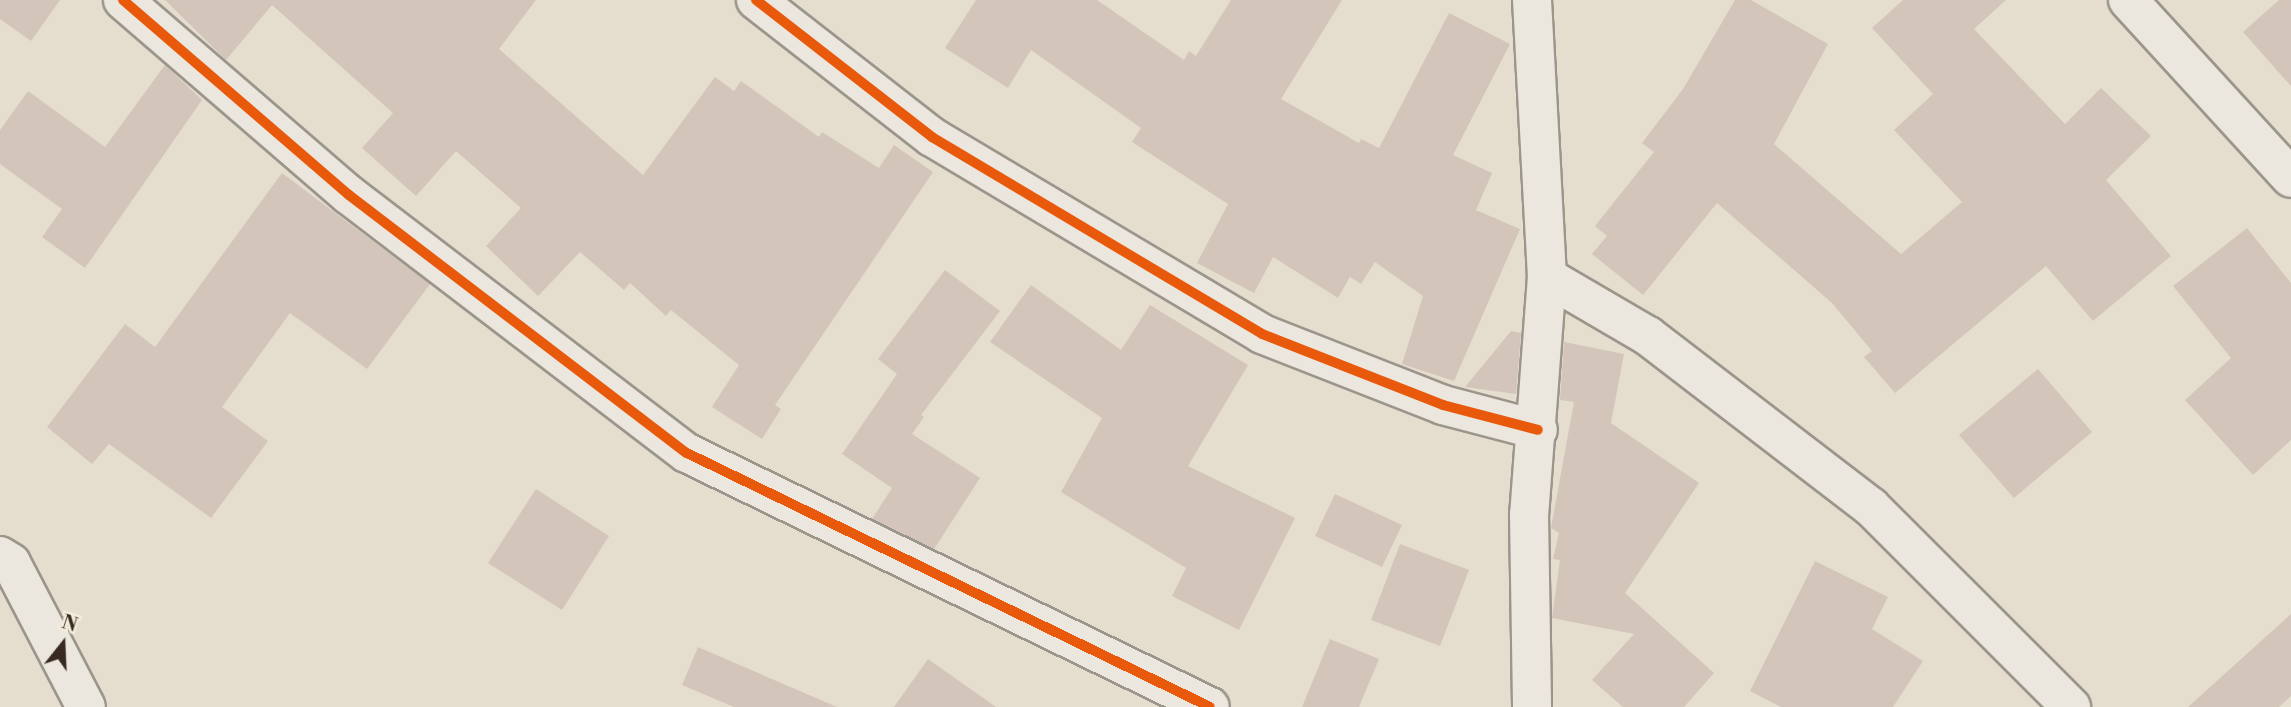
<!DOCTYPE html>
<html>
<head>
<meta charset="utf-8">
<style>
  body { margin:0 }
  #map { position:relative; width:2291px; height:707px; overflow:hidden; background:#e5decf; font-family:"Libre Bodoni",serif }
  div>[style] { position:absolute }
  .building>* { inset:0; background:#d3c5ba }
  .roads { filter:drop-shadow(2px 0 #9b958b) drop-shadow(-2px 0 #9b958b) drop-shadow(0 2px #9b958b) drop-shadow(0 -2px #9b958b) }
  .minor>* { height:38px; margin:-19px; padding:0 19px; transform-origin:19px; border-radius:19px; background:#ebe7df }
  .cycleway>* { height:10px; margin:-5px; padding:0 5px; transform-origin:5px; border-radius:5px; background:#e8590c }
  span { translate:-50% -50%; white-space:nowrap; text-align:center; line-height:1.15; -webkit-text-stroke:5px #f4ecda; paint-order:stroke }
  .north { position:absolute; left:28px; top:609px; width:70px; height:70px; -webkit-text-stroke:5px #f4ecda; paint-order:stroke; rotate:18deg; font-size:19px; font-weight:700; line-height:28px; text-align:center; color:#382a23 }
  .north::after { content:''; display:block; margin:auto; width:24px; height:32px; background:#382a23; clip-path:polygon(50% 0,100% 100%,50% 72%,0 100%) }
</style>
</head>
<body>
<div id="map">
  <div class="building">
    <i style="clip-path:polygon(0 0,60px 0,31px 41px,0 19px)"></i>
    <i style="clip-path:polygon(165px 0,536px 0,499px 49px,643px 175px,715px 77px,734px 91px,741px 81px,819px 137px,822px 132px,879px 168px,894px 145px,933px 172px,775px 405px,781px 409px,762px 439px,712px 407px,739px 365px,671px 310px,666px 316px,630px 283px,624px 290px,580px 252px,538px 296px,486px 246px,521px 208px,456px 151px,416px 196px,362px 148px,393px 113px,272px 5px,226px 60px)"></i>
    <i style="clip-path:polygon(976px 0,1097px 0,1184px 60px,1189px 51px,1196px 56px,1231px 0,1342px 0,1281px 99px,1359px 143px,1361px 139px,1379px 148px,1449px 13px,1510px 44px,1453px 155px,1492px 173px,1476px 210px,1520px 229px,1454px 381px,1402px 364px,1423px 296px,1375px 262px,1361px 284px,1350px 277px,1338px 298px,1273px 257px,1254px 293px,1197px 263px,1228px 204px,1132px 142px,1141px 128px,1031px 50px,1008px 88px,945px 48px)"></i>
    <i style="clip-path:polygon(1735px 0,1751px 0,1828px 44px,1774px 144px,1901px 254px,1962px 202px,1894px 130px,1933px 94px,1872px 28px,1903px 0,2006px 0,1974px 29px,2065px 124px,2101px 88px,2151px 136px,2106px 180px,2171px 256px,2093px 321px,2046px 266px,1895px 393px,1864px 357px,1872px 351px,1832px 303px,1717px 203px,1643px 295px,1592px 254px,1607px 236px,1595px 226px,1654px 152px,1642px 143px,1683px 89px)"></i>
    <i style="clip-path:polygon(2279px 0,2291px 0,2291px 86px,2243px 32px)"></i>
    <i style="clip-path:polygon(165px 65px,202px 100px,85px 268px,42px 237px,62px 209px,0 164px,0 130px,28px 91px,105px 147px)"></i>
    <i style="clip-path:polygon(282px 173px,430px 284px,367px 369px,290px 313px,222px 407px,268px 441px,211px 518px,109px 444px,92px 464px,47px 427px,125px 324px,155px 347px)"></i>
    <i style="clip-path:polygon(2247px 228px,2291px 283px,2291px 440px,2253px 475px,2185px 400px,2231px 358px,2173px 286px)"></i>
    <i style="clip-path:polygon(945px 270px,1000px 311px,921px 415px,924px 417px,912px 434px,980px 478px,934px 549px,872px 519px,892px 488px,842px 454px,897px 374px,878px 359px)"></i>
    <i style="clip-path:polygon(1031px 285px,1121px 350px,1150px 305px,1248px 365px,1188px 466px,1295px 518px,1239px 630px,1172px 596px,1186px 568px,1061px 492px,1102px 418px,990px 342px)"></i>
    <i style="clip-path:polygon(1511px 331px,1521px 333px,1516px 394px,1465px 387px)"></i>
    <i style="clip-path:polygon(1564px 342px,1624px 354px,1611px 423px,1699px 483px,1625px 593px,1714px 673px,1684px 707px,1623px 707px,1592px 680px,1634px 634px,1552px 618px,1560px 560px,1553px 559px,1559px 533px,1551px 528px,1574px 402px,1560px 400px)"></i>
    <i style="clip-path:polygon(2038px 369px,2092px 432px,2014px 498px,1959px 435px)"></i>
    <i style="clip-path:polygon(536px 489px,609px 536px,562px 610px,488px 563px)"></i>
    <i style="clip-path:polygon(1335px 494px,1402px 525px,1382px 567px,1315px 536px)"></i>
    <i style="clip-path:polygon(1400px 544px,1469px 570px,1440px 646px,1371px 620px)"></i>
    <i style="clip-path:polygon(1815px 561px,1888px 597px,1872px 629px,1923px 661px,1893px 707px,1781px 707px,1750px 691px)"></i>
    <i style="clip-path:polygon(2291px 614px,2291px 696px,2279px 707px,2188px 707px)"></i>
    <i style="clip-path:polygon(1330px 639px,1379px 659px,1359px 707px,1302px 707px)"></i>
    <i style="clip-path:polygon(698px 647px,837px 707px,734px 707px,682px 685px)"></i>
    <i style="clip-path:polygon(928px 659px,996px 707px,894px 707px)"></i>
  </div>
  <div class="roads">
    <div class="minor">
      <i style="left:123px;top:0;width:298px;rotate:40.8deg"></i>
      <i style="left:349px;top:195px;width:425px;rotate:37.4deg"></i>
      <i style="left:687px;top:453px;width:581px;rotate:25.9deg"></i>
      <i style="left:756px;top:0;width:223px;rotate:37.9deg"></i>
      <i style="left:932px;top:137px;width:384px;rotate:30.8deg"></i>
      <i style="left:1262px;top:334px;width:194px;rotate:21.4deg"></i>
      <i style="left:1443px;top:405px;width:98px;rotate:14.7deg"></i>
      <i style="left:1532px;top:0;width:277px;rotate:86.9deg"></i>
      <i style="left:1547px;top:277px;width:238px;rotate:94.3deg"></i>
      <i style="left:1529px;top:514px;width:193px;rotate:89.1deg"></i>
      <i style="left:2128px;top:0;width:241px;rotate:47.5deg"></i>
      <i style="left:1547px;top:277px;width:117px;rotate:30.3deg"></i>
      <i style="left:1648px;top:336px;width:281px;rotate:37.5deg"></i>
      <i style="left:1871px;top:507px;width:283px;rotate:45deg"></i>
      <i style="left:0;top:556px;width:13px;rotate:32deg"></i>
      <i style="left:11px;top:563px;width:162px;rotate:62.5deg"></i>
    </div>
  </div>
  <div class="cycleway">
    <i style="left:123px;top:0;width:298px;rotate:40.8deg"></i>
    <i style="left:349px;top:195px;width:425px;rotate:37.4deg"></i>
    <i style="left:687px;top:453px;width:581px;rotate:25.9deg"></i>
    <i style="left:756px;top:0;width:223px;rotate:37.9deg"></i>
    <i style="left:932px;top:137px;width:384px;rotate:30.8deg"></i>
    <i style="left:1262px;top:334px;width:194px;rotate:21.4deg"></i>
    <i style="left:1443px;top:405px;width:98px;rotate:14.7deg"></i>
  </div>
  <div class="north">N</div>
</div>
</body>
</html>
